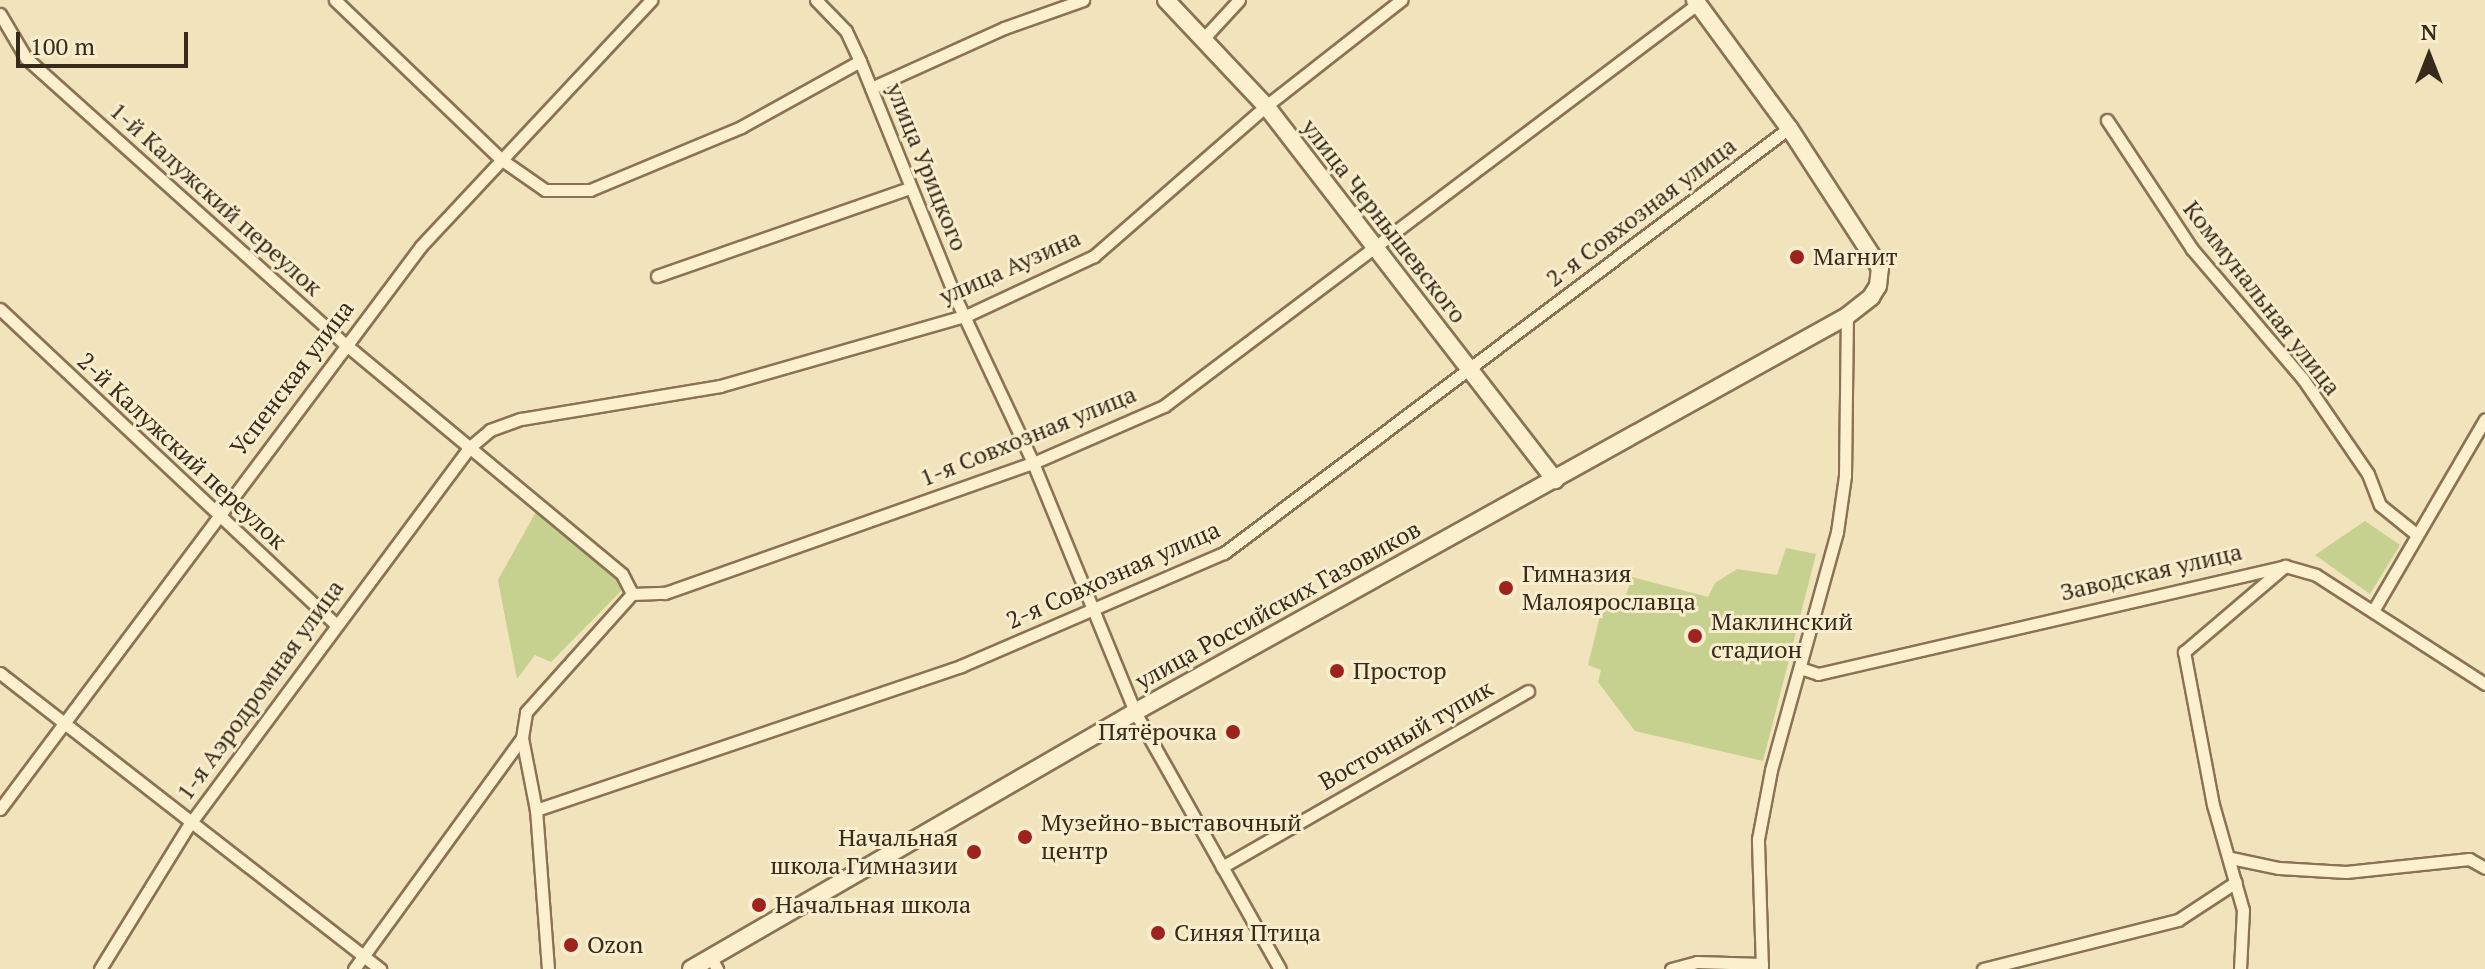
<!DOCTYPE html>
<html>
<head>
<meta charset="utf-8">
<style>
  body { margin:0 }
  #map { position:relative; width:2485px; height:969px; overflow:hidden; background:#f1e3bb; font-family:"PT Serif",serif }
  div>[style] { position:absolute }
  .green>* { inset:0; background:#c6d08f }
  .roads { filter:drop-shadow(2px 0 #8a7354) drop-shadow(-2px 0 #8a7354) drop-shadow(0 2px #8a7354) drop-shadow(0 -2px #8a7354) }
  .street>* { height:11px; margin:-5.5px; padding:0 5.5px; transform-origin:5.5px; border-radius:5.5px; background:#fcf0cf }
  .secondary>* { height:16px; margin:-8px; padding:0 8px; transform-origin:8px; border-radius:8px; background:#fcf0cf }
  .dots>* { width:22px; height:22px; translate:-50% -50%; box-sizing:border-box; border:4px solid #f8edcc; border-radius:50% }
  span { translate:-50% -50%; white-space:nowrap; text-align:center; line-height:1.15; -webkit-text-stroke:6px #f8edcc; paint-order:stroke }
  .street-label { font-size:24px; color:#382a1a }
  .poi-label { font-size:24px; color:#382a1a }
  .left { translate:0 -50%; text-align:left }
  .right { translate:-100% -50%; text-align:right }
  .north { position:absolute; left:2389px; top:16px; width:80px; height:80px; -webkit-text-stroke:6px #f8edcc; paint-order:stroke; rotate:0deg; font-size:22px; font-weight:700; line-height:32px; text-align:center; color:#382a1a }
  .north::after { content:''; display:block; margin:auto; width:28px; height:36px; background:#382a1a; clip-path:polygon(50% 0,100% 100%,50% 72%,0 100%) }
  .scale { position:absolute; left:16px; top:32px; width:172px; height:36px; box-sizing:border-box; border:4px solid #382a1a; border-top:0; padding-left:10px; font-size:24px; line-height:28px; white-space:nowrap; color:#382a1a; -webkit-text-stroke:6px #f8edcc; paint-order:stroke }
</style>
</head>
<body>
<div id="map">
  <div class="green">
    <i style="clip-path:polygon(536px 512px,619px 582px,621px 591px,551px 662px,535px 655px,517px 679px,498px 580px)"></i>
    <i style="clip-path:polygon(2365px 521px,2400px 545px,2370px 594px,2315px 555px)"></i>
    <i style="clip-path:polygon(1786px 548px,1816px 554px,1763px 761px,1635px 731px,1598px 682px,1601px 670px,1588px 665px,1603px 604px,1622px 607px,1632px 577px,1708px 597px,1715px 583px,1737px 569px,1777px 575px)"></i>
  </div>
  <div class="roads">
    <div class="street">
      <i style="left:335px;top:0;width:231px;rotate:43.8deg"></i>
      <i style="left:502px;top:160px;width:52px;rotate:34.9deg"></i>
      <i style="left:545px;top:190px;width:45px"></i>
      <i style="left:590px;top:190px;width:164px;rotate:-22.6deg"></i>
      <i style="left:741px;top:127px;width:136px;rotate:-29deg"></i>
      <i style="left:816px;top:0;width:43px;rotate:45.9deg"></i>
      <i style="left:846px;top:31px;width:33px;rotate:65deg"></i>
      <i style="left:860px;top:61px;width:257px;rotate:68deg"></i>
      <i style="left:956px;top:299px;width:181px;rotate:64.8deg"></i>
      <i style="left:1033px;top:463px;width:269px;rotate:67.7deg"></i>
      <i style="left:1135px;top:712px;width:295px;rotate:60.6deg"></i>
      <i style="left:0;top:14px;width:51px;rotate:59.4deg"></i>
      <i style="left:26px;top:58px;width:428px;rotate:41.9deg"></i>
      <i style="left:345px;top:344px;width:360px;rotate:39.7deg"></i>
      <i style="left:622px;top:574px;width:22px;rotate:63deg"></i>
      <i style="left:1203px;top:39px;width:53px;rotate:-47.3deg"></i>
      <i style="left:871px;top:88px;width:146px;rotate:-24.3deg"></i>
      <i style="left:1004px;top:28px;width:84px;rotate:-19.5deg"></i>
      <i style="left:2107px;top:120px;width:154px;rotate:56.6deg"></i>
      <i style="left:2192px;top:249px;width:171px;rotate:49.5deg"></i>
      <i style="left:2303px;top:379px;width:115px;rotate:55.6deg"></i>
      <i style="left:2368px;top:474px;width:33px;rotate:69deg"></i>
      <i style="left:2380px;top:505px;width:46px;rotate:38.9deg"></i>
      <i style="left:657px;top:276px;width:268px;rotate:-19.2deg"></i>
      <i style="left:0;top:309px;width:460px;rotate:43.2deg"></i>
      <i style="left:2373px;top:611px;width:222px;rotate:-59.7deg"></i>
      <i style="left:1800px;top:668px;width:19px;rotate:18deg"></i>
      <i style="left:1818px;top:674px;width:479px;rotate:-13deg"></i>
      <i style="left:2285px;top:566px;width:32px;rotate:16deg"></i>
      <i style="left:2316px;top:575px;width:201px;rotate:32.8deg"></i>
      <i style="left:0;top:673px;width:482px;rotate:37.9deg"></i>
      <i style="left:0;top:809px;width:703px;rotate:-53.21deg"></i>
      <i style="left:421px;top:246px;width:337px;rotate:-46.9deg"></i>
      <i style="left:536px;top:810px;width:449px;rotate:-18.7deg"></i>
      <i style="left:961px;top:666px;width:286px;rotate:-23.3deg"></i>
      <i style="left:1224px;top:553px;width:707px;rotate:-36.95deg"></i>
      <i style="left:2231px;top:858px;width:49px;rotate:11.8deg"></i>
      <i style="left:2279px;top:868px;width:67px;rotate:3.4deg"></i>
      <i style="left:2346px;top:872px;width:124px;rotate:-6deg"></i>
      <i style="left:2469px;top:859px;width:18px;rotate:29deg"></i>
      <i style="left:1222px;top:867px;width:353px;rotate:-29.9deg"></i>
      <i style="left:711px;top:958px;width:13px;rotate:61deg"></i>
      <i style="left:100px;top:969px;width:169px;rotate:-58.3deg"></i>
      <i style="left:189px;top:825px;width:471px;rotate:-53.4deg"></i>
      <i style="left:470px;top:447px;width:26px;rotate:-40deg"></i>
      <i style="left:490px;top:430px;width:33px;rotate:-20deg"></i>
      <i style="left:521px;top:419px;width:202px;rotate:-9.4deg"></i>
      <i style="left:720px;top:386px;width:258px;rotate:-16deg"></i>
      <i style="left:968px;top:315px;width:139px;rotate:-25.1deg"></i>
      <i style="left:1094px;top:256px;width:228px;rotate:-41.1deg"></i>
      <i style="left:1266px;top:106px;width:172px;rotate:-38.1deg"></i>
      <i style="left:354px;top:969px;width:286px;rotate:-54deg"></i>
      <i style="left:548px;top:969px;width:159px;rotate:-94.3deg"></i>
      <i style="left:536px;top:810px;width:73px;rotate:-101deg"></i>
      <i style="left:522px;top:738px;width:26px;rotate:-81deg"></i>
      <i style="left:526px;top:712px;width:159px;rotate:-48.1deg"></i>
      <i style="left:632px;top:594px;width:33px;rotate:-2deg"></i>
      <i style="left:665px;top:593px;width:390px;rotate:-19.5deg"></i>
      <i style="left:1033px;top:463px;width:143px;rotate:-23.5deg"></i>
      <i style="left:1164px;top:406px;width:668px;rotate:-37.02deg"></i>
      <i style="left:1671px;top:969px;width:27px;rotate:-15deg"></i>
      <i style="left:1697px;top:962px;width:65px;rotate:1.8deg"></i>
      <i style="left:1762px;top:969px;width:130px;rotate:-91.8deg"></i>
      <i style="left:1758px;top:839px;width:70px;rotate:-79.3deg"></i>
      <i style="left:1771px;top:770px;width:247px;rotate:-74.5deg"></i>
      <i style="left:1837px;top:532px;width:57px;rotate:-81.9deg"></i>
      <i style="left:1845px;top:476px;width:160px;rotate:-89.3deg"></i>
      <i style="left:1983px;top:969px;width:201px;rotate:-14.1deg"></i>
      <i style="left:2178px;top:920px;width:69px;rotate:-33.2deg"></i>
      <i style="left:2240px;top:969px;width:59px;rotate:-87.1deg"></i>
      <i style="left:2243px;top:910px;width:109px;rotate:-105.9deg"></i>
      <i style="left:2213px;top:805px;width:156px;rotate:-100.7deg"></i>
      <i style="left:2184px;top:652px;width:133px;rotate:-40.4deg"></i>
    </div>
    <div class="secondary">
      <i style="left:1166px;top:0;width:146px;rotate:46.7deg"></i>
      <i style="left:1266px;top:106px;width:473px;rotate:52.3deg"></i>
      <i style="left:691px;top:969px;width:513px;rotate:-30.06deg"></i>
      <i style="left:1135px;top:712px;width:815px;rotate:-29.08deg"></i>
      <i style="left:1847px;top:316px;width:31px;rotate:-38deg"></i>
      <i style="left:1871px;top:297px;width:13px;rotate:-58deg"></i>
      <i style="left:1878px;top:286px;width:18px;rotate:-84deg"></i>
      <i style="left:1880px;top:268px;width:167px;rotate:-123deg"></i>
      <i style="left:1789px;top:128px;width:159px;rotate:-126.3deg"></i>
    </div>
  </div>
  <div class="dots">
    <i style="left:1797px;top:257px;background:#9e231f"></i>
    <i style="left:1506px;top:588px;background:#9e231f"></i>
    <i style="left:1695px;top:636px;background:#9e231f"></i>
    <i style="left:1337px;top:671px;background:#9e231f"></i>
    <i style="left:1233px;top:732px;background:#9e231f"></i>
    <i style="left:1025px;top:837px;background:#9e231f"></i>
    <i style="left:974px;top:852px;background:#9e231f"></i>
    <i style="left:759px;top:905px;background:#9e231f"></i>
    <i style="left:1158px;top:933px;background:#9e231f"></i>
    <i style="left:571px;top:945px;background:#9e231f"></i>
  </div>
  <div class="street-label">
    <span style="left:927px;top:167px;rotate:68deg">улица Урицкого</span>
    <span style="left:216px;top:199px;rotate:42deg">1-й Калужский переулок</span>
    <span style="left:1641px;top:212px;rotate:-37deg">2-я Совхозная улица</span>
    <span style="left:1384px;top:221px;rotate:52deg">улица Чернышевского</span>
    <span style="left:1010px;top:267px;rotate:-24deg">улица Аузина</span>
    <span style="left:2262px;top:298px;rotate:52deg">Коммунальная улица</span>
    <span style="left:292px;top:378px;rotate:-53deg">Успенская улица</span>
    <span style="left:1028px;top:436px;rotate:-22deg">1-я Совхозная улица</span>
    <span style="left:182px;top:451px;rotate:43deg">2-й Калужский переулок</span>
    <span style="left:2151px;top:572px;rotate:-13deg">Заводская улица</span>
    <span style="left:1113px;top:575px;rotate:-24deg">2-я Совхозная улица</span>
    <span style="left:1278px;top:605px;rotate:-29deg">улица Российских Газовиков</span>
    <span style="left:260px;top:690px;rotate:-54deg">1-я Аэродромная улица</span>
    <span style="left:1406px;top:735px;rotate:-30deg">Восточный тупик</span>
  </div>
  <div class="poi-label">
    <span class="left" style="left:1813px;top:257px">Магнит</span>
    <span class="left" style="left:1522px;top:588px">Гимназия<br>Малоярославца</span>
    <span class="left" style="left:1711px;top:636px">Маклинский<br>стадион</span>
    <span class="left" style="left:1353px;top:671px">Простор</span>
    <span class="right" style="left:1217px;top:732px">Пятёрочка</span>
    <span class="left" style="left:1041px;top:837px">Музейно-выставочный<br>центр</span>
    <span class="right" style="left:958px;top:852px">Начальная<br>школа Гимназии</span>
    <span class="left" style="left:775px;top:905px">Начальная школа</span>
    <span class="left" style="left:1174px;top:933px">Синяя Птица</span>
    <span class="left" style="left:587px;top:945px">Ozon</span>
  </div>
  <div class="north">N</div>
  <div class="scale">100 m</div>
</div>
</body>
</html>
